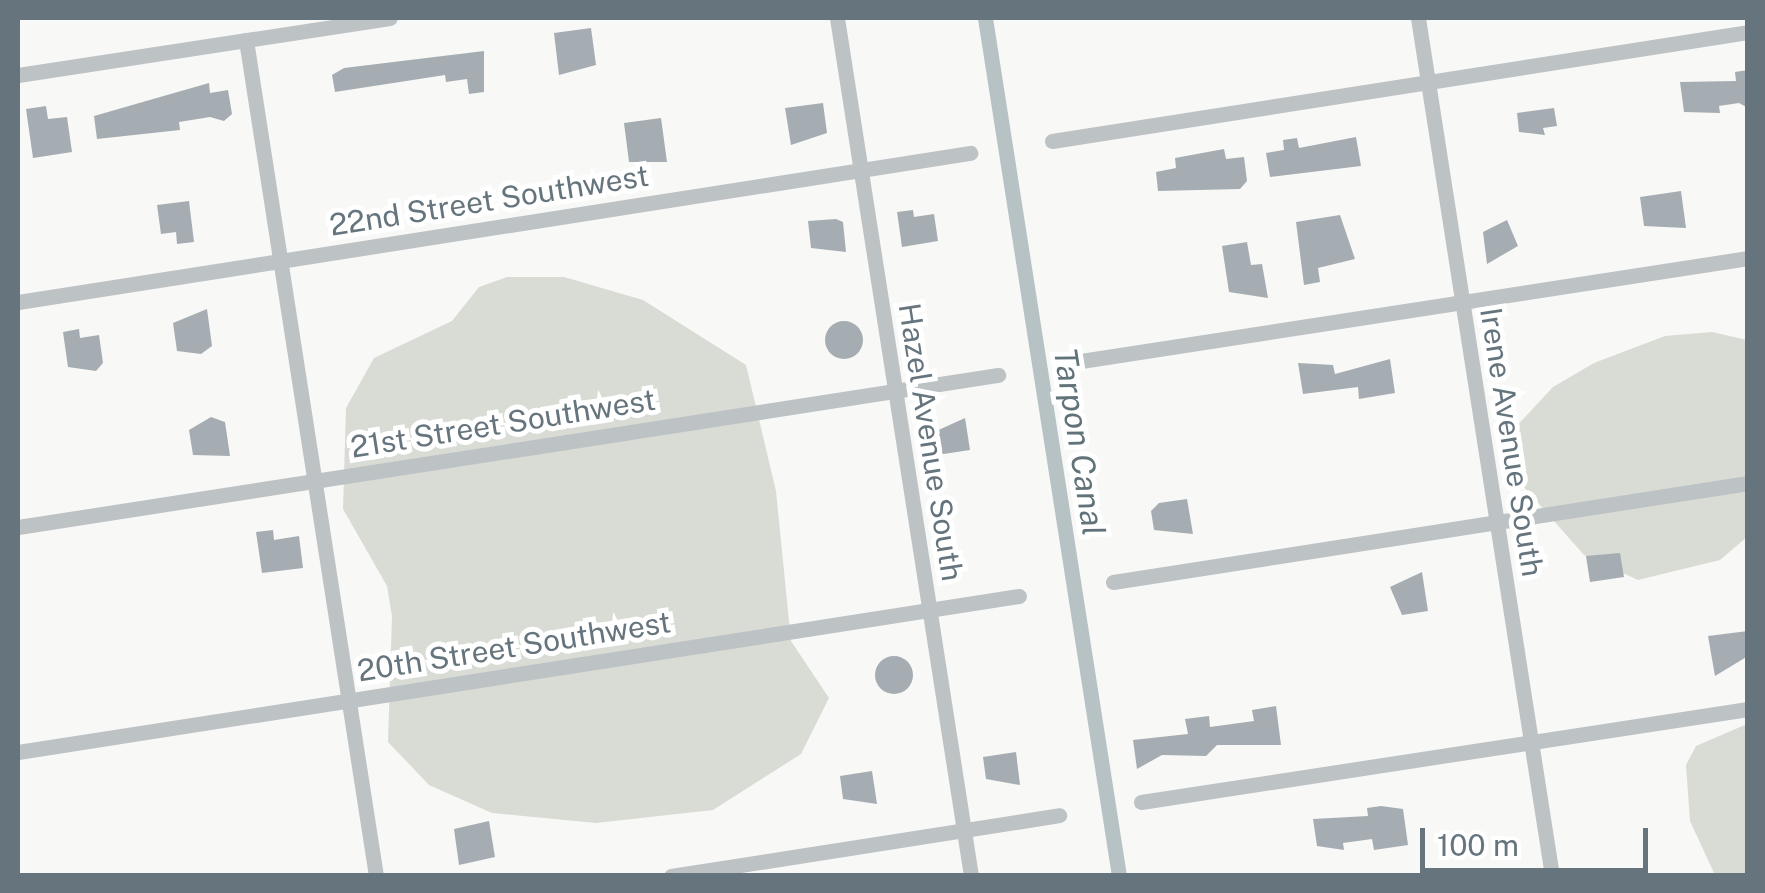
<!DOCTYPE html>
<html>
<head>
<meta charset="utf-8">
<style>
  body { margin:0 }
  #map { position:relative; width:1765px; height:893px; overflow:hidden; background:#f8f8f6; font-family:"Public Sans",sans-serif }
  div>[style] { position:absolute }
  .green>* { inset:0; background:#d8dcd5 }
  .canal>* { height:15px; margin:-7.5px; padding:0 7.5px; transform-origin:7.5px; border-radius:7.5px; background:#b7c2c5 }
  .building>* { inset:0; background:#a5adb2 }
  .round { border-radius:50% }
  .minor>* { height:15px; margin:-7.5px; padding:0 7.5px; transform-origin:7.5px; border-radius:7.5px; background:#bdc2c5 }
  span { translate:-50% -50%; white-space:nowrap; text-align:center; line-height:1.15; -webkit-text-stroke:10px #fff; paint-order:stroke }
  .street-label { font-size:30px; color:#66757d }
  .water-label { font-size:32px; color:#617378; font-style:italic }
  .frame { position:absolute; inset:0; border:20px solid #66757d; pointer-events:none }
  .scale { position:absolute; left:1420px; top:828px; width:228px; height:45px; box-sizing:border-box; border:5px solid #66757d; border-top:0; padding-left:12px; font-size:30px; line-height:35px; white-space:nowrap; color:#66757d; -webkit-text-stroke:8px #fff; paint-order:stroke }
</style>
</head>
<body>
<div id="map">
  <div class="green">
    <i style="clip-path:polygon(507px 277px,564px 277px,643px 300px,746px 365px,776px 491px,791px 641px,829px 698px,801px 754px,713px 810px,596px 823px,492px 813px,429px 785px,388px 742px,392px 616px,387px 586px,343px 509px,346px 408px,374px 358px,452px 321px,479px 287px)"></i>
    <i style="clip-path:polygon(1712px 332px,1747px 340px,1747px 537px,1720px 560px,1638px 580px,1584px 555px,1523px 486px,1510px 448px,1514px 429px,1553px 387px,1594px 363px,1665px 336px)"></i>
    <i style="clip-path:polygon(1747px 724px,1747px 875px,1715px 875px,1690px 821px,1686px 765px,1696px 746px)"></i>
  </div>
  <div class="canal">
    <i style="left:985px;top:18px;width:868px;rotate:81.12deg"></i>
  </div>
  <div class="building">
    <i style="clip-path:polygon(591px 28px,596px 65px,559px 75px,554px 33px)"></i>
    <i style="clip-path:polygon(484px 51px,484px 92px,469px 94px,467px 79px,446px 82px,445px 75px,335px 92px,332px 75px,344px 68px)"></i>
    <i style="clip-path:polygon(1748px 70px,1748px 108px,1739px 103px,1719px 106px,1720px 113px,1684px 112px,1680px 82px,1736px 81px,1735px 72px)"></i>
    <i style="clip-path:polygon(209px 83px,210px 93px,228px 90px,232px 114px,224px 121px,210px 117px,179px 122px,180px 130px,97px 139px,94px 116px)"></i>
    <i style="clip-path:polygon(823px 103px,827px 133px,791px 145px,785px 108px)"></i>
    <i style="clip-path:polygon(46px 106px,48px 119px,67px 117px,72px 152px,33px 158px,26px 109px)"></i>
    <i style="clip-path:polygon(1554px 108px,1557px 126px,1543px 128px,1545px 135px,1519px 132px,1517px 113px)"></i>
    <i style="clip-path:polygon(661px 118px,667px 162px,629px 162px,624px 123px)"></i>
    <i style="clip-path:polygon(1356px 137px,1361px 166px,1270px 177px,1266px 153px,1284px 150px,1283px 140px,1297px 138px,1299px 148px)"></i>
    <i style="clip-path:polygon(1224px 149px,1226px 159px,1244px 157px,1247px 181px,1240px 189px,1158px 191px,1156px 172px,1176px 168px,1175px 158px)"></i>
    <i style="clip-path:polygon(1681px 191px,1686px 228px,1644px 226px,1640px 197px)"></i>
    <i style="clip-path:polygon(189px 201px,194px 242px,177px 244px,176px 232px,161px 234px,157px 205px)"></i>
    <i style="clip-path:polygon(913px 210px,914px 217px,934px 214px,938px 241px,902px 247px,897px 212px)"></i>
    <i style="clip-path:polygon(1340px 215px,1355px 259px,1318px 268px,1320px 282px,1304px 285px,1296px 222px)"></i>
    <i style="clip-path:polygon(836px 219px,843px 222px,846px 252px,811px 248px,808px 221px)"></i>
    <i style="clip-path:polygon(1507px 220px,1518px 246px,1487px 264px,1483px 232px)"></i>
    <i style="clip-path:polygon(1247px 242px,1251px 265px,1262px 264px,1268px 298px,1229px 292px,1222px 246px)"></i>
    <i style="clip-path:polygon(207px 309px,212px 346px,201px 354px,177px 351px,173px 323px)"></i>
    <i class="round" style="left:825px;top:321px;width:38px;height:38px"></i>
    <i style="clip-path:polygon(79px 329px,80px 338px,99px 335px,103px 363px,96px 371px,68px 367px,63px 332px)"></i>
    <i style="clip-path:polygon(1390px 359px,1395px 393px,1359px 399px,1358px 387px,1303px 394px,1298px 363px,1333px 365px,1335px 374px)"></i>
    <i style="clip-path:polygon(211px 417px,225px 422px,230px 456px,193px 455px,189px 430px)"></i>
    <i style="clip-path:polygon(965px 418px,970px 450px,937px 455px,934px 432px)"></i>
    <i style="clip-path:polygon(1187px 499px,1193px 534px,1154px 530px,1151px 511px,1159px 503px)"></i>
    <i style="clip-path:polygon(273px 530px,274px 540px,299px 536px,303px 568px,262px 573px,256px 532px)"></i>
    <i style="clip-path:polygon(1620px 553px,1624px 577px,1590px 582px,1586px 556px)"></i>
    <i style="clip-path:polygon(1422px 572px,1428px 611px,1402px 615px,1390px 587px)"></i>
    <i style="clip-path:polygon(1748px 631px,1748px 656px,1715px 676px,1708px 636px)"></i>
    <i class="round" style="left:875px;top:656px;width:38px;height:38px"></i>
    <i style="clip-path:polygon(1276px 706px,1281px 745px,1217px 745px,1206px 756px,1162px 755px,1137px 769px,1133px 740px,1188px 734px,1185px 719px,1209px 716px,1210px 727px,1254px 721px,1252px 710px)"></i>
    <i style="clip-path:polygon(1016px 752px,1020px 785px,986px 779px,983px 757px)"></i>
    <i style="clip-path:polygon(872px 771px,877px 804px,843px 799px,840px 776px)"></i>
    <i style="clip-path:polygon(1381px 806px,1403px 809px,1408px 845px,1374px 850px,1372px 839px,1343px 843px,1344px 850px,1317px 846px,1313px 819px,1368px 816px,1367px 808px)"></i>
    <i style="clip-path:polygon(489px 821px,495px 857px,459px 865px,454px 829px)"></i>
  </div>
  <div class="minor">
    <i style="left:837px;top:18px;width:868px;rotate:81.12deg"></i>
    <i style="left:1418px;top:18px;width:868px;rotate:81.12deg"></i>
    <i style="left:246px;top:40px;width:846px;rotate:81.16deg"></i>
    <i style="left:18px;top:75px;width:376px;rotate:-8.7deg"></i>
    <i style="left:1052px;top:141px;width:704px;rotate:-8.9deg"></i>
    <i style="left:18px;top:302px;width:964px;rotate:-8.9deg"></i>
    <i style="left:1081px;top:361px;width:675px;rotate:-8.78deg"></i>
    <i style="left:18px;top:527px;width:992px;rotate:-8.82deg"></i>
    <i style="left:1113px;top:582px;width:643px;rotate:-8.86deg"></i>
    <i style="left:18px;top:752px;width:1013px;rotate:-8.86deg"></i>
    <i style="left:1141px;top:802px;width:614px;rotate:-8.71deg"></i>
    <i style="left:671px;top:876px;width:393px;rotate:-8.9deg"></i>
  </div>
  <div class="street-label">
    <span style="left:489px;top:200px;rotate:-9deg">22nd Street Southwest</span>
    <span style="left:503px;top:423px;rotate:-9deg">21st Street Southwest</span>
    <span style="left:931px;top:442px;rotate:81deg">Hazel Avenue South</span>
    <span style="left:1512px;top:442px;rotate:81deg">Irene Avenue South</span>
    <span style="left:514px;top:646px;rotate:-9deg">20th Street Southwest</span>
  </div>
  <div class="water-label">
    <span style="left:1079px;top:442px;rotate:81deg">Tarpon Canal</span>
  </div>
  <div class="frame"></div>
  <div class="scale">100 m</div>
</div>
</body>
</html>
